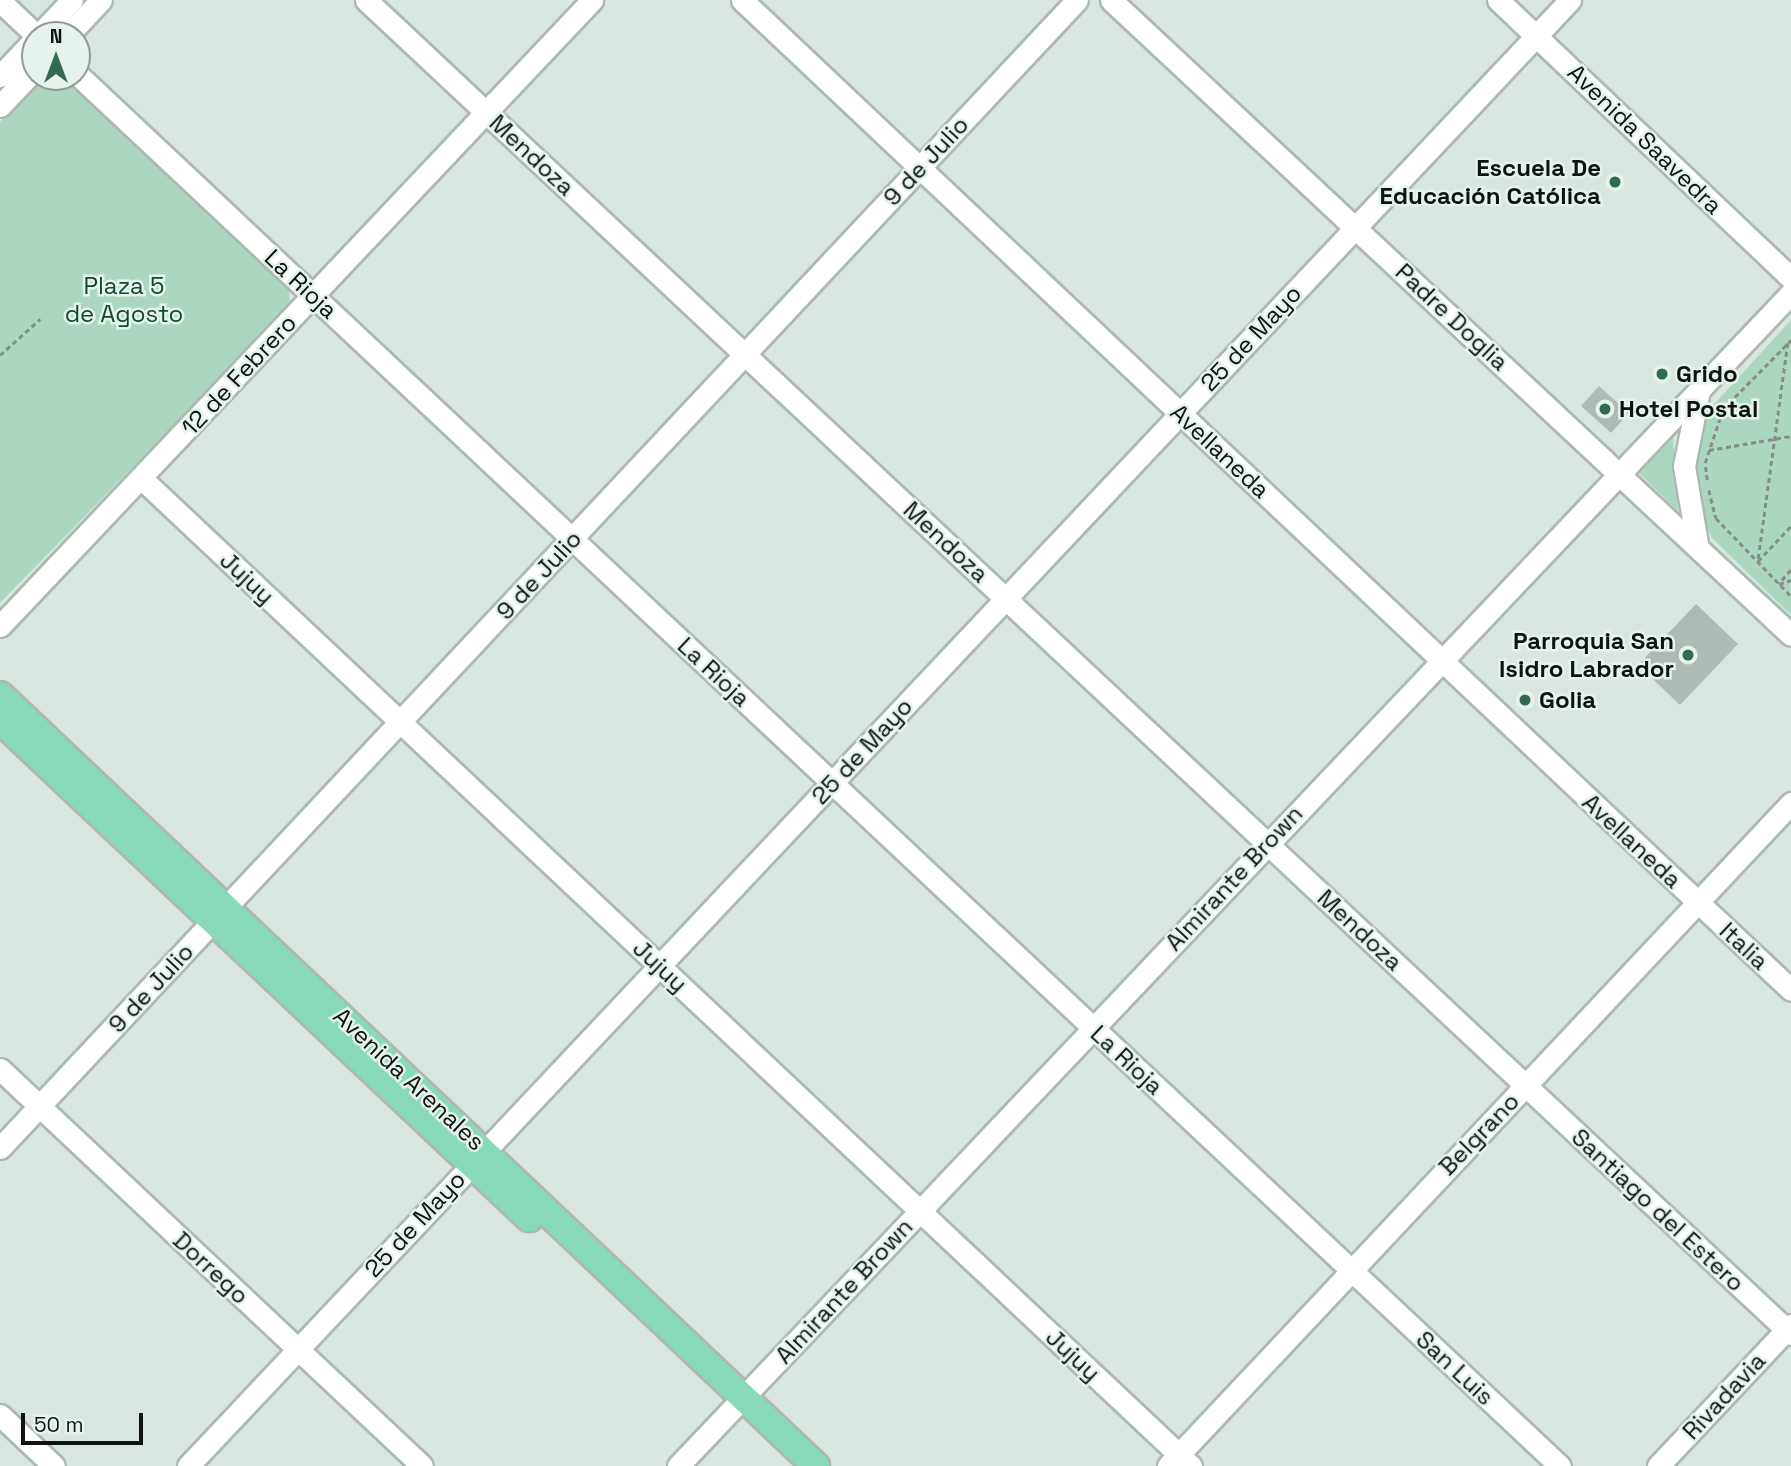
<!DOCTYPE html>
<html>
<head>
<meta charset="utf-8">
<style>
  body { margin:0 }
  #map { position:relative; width:1791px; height:1466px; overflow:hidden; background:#d8e6df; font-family:"Space Grotesk",sans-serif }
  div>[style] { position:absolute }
  .green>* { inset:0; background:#abd7c1 }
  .building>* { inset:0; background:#aebbb4 }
  .path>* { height:2.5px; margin-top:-1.25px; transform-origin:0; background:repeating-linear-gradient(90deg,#848e89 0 5px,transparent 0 8.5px) }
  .roads { filter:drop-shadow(2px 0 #acb9b2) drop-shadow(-2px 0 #acb9b2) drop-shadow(0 2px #acb9b2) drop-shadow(0 -2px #acb9b2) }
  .minor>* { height:21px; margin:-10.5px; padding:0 10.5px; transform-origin:10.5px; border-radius:10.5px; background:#fff }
  .major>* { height:26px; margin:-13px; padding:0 13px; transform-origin:13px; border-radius:13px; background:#89dabb }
  .dots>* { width:19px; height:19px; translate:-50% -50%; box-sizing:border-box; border:4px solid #e6f3ec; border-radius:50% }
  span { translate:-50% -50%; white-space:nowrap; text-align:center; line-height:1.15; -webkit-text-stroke:5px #e6f3ec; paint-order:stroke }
  .street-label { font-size:24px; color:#0e1310 }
  .poi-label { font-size:24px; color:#0e1310; font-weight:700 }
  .right { translate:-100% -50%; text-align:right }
  .left { translate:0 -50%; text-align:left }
  .park-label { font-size:24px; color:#134833 }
  .north { position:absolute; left:21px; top:21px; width:70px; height:70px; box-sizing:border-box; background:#e6f3ec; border:2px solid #909994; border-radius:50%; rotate:0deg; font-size:19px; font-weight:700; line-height:28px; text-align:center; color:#0e1310 }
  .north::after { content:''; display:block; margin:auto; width:24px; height:32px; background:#316951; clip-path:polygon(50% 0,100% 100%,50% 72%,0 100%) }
  .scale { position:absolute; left:21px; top:1413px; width:122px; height:32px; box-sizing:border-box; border:4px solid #0e1310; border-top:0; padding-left:9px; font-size:21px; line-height:24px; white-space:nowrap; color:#0e1310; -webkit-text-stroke:5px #e6f3ec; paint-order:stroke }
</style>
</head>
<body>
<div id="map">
  <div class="green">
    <i style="clip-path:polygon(42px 77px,66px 77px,289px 287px,290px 306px,0 603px,0 122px)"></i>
    <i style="clip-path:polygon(1791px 320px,1791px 615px,1712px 538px,1692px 492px,1698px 429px,1706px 413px)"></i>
    <i style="clip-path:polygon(1673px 438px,1678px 511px,1639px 473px)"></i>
  </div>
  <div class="building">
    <i style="clip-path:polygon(1599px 386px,1629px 413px,1611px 433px,1581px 406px)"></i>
    <i style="clip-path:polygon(1696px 604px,1738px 644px,1680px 705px,1638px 665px)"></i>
  </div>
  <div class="path">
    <i style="left:1788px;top:343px;width:220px;rotate:97.8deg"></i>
    <i style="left:1758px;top:561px;width:48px;rotate:-46.7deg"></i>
    <i style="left:0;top:355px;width:54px;rotate:-42deg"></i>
    <i style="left:1709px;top:450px;width:83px;rotate:-9.7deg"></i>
    <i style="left:1707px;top:480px;width:17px;rotate:-97deg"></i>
    <i style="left:1705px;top:463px;width:57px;rotate:-71.6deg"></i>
    <i style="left:1723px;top:409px;width:97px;rotate:-45.4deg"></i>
    <i style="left:1709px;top:490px;width:29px;rotate:76deg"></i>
    <i style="left:1716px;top:518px;width:108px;rotate:46.1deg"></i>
    <i style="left:1791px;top:570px;width:18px;rotate:131deg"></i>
    <i style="left:1779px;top:584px;width:13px;rotate:-18deg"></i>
  </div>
  <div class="roads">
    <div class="minor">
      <i style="left:366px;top:0;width:1952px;rotate:43.11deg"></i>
      <i style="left:742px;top:0;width:1442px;rotate:43.34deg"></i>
      <i style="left:1111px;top:0;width:930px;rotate:43.04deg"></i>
      <i style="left:1498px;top:0;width:404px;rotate:43.5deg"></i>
      <i style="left:0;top:1px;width:50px;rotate:43.4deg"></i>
      <i style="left:39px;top:35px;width:48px;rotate:-46.7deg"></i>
      <i style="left:68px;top:35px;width:48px;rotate:-46.7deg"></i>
      <i style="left:77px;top:74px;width:2034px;rotate:43.19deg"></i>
      <i style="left:0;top:76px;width:51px;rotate:-46.6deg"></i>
      <i style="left:0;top:106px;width:51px;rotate:-46.6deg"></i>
      <i style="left:141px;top:478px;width:1442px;rotate:43.26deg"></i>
      <i style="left:1697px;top:543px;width:78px;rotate:-99.6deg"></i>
      <i style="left:1684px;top:466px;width:77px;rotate:-78.8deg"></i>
      <i style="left:0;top:626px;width:862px;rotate:-46.6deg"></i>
      <i style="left:0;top:1069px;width:579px;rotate:43.25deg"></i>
      <i style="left:0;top:1148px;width:1574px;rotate:-46.83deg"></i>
      <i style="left:0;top:1415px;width:74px;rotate:43.4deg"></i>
      <i style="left:188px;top:1466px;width:2015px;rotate:-46.69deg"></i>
      <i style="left:678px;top:1466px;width:1617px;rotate:-46.5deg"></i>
      <i style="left:1168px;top:1466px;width:910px;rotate:-46.78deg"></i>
      <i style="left:1658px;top:1466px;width:194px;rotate:-46.7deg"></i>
    </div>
    <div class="major">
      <i style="left:0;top:695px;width:1123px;rotate:43.38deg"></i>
      <i style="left:0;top:720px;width:727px;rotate:43.27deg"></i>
    </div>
  </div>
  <div class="dots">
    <i style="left:1615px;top:182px;background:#316951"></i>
    <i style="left:1662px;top:374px;background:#316951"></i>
    <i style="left:1605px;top:409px;background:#316951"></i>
    <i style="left:1688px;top:655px;background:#316951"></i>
    <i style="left:1525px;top:700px;background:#316951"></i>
  </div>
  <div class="street-label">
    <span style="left:1645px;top:139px;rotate:44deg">Avenida Saavedra</span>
    <span style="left:532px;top:155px;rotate:43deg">Mendoza</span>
    <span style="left:926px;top:161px;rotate:-47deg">9 de Julio</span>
    <span style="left:301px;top:284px;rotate:43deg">La Rioja</span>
    <span style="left:1452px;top:317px;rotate:43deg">Padre Doglia</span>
    <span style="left:1251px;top:338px;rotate:-47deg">25 de Mayo</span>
    <span style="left:239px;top:375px;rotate:-47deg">12 de Febrero</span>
    <span style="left:1220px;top:451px;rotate:43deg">Avellaneda</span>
    <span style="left:946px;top:542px;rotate:43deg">Mendoza</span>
    <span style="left:539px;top:575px;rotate:-47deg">9 de Julio</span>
    <span style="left:247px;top:578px;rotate:43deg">Jujuy</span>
    <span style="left:714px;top:672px;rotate:43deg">La Rioja</span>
    <span style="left:862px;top:751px;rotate:-47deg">25 de Mayo</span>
    <span style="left:1632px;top:841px;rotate:43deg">Avellaneda</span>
    <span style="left:1234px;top:878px;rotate:-47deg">Almirante Brown</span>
    <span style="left:1360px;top:930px;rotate:43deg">Mendoza</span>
    <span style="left:1744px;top:946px;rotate:43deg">Italia</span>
    <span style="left:660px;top:966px;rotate:43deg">Jujuy</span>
    <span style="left:151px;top:988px;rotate:-47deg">9 de Julio</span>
    <span style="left:1127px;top:1060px;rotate:43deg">La Rioja</span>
    <span style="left:409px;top:1079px;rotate:43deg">Avenida Arenales</span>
    <span style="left:1479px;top:1134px;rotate:-46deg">Belgrano</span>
    <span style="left:1658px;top:1210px;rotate:43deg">Santiago del Estero</span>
    <span style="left:415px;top:1224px;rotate:-47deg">25 de Mayo</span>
    <span style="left:211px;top:1268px;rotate:43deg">Dorrego</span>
    <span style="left:844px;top:1291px;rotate:-47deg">Almirante Brown</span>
    <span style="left:1073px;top:1355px;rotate:43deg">Jujuy</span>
    <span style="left:1455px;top:1368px;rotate:43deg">San Luis</span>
    <span style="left:1724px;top:1396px;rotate:-47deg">Rivadavia</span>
  </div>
  <div class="poi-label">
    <span class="right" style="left:1601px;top:182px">Escuela De<br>Educación Católica</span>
    <span class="left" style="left:1676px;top:374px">Grido</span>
    <span class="left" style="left:1619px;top:409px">Hotel Postal</span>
    <span class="right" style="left:1674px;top:655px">Parroquia San<br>Isidro Labrador</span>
    <span class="left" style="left:1539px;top:700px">Golia</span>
  </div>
  <div class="park-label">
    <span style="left:124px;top:300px">Plaza 5<br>de Agosto</span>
  </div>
  <div class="north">N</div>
  <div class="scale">50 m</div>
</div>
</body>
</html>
